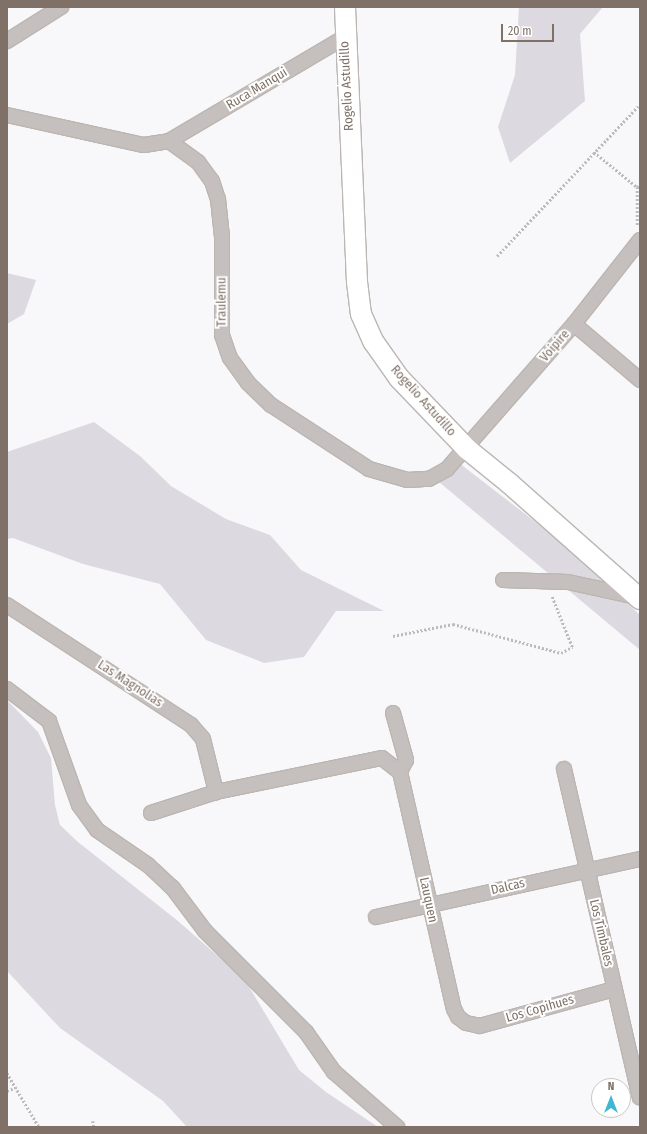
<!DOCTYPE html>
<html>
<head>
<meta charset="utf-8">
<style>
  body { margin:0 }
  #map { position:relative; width:647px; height:1134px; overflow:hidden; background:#f8f8fa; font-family:"Fira Sans Condensed",sans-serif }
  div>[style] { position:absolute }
  .green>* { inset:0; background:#ddd9e0 }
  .path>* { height:2.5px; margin-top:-1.25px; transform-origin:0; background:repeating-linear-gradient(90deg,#bebab8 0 2px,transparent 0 4px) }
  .roads { filter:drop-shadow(1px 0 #bcb6b2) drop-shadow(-1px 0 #bcb6b2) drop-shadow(0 1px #bcb6b2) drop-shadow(0 -1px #bcb6b2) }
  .street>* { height:14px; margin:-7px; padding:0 7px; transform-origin:7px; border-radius:7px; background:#c5c0bd }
  .secondary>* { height:20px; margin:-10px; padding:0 10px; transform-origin:10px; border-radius:10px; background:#fff }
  span { translate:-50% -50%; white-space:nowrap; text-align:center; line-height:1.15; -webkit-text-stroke:4px #fff; paint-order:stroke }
  .street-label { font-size:13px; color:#7f7167 }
  .frame { position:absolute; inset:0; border:8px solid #7f7167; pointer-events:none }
  .north { position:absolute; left:591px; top:1078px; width:40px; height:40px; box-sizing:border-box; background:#fff; border:1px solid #ccc6c2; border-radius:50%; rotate:0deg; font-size:11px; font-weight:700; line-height:16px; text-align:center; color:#7f7167 }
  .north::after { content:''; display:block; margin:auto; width:14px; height:18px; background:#40b7d2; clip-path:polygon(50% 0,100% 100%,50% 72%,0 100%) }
  .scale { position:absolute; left:501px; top:24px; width:53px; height:18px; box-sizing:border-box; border:2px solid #7f7167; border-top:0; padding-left:5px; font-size:12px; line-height:14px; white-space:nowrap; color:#7f7167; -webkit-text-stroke:3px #fff; paint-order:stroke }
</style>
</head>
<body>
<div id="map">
  <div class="green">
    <i style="clip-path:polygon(519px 7px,603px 7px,580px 34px,585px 101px,510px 163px,498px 127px,515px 75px)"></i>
    <i style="clip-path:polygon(7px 273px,36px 280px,24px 314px,7px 324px)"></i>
    <i style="clip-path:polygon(94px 422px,140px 456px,171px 486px,226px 519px,270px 535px,301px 570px,384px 611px,336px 611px,304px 657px,264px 663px,206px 640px,160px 584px,83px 564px,13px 538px,7px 539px,7px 452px)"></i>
    <i style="clip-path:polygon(459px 463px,563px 543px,640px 615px,640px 650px,439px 482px)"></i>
    <i style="clip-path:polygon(7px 700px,38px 732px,51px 758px,55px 805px,60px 825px,78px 842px,178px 921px,245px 980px,299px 1070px,326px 1092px,378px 1127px,187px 1127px,163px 1101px,60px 1028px,7px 971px)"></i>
  </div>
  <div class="path">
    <i style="left:594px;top:152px;width:55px;rotate:39.1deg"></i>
    <i style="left:637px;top:225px;width:38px;rotate:-90deg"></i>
    <i style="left:637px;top:187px;width:4px;rotate:-34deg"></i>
    <i style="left:497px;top:256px;width:209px;rotate:-46.7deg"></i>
    <i style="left:393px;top:636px;width:61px;rotate:-11.3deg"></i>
    <i style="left:453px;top:624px;width:112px;rotate:15deg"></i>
    <i style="left:561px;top:653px;width:13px;rotate:-29deg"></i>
    <i style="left:572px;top:647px;width:54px;rotate:-111.8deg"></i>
    <i style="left:7px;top:1073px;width:63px;rotate:59.3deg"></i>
    <i style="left:7px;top:1091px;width:8px;rotate:-23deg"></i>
    <i style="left:93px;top:1121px;width:6px;rotate:81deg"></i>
  </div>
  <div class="roads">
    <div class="street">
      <i style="left:7px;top:41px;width:64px;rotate:-32.2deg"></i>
      <i style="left:7px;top:115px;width:140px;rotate:12.4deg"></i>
      <i style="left:144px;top:145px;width:25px;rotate:-9deg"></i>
      <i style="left:169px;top:141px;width:204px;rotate:-30.6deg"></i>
      <i style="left:169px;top:141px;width:36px;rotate:36deg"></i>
      <i style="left:198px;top:162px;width:24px;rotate:54deg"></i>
      <i style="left:212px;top:181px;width:19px;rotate:72deg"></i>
      <i style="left:218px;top:199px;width:37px;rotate:84deg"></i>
      <i style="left:222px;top:236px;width:99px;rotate:90deg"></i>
      <i style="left:222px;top:335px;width:24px;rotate:71deg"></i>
      <i style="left:230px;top:358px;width:31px;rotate:54deg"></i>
      <i style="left:248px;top:383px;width:32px;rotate:44deg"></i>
      <i style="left:271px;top:405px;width:117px;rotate:33.1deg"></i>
      <i style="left:369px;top:469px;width:40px;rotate:16deg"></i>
      <i style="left:407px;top:480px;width:22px;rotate:-3deg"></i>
      <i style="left:429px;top:479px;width:21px;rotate:-29deg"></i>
      <i style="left:447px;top:469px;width:193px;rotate:-48.8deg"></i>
      <i style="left:574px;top:324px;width:107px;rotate:-51.8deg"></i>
      <i style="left:574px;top:324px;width:87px;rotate:40.3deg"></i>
      <i style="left:503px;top:580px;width:65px;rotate:1.8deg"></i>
      <i style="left:568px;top:582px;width:71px;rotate:12.3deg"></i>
      <i style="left:7px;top:605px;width:220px;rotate:33.1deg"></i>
      <i style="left:191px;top:725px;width:18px;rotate:49deg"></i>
      <i style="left:203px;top:739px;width:55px;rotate:76.2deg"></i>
      <i style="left:7px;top:689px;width:53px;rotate:37.3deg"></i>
      <i style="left:49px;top:721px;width:89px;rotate:70.3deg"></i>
      <i style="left:79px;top:805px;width:31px;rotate:54deg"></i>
      <i style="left:97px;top:830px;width:62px;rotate:34.5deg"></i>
      <i style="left:148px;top:865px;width:33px;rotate:43deg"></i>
      <i style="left:172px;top:887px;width:55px;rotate:53.1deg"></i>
      <i style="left:205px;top:931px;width:143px;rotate:45deg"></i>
      <i style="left:306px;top:1032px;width:49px;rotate:55deg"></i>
      <i style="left:334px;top:1072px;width:84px;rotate:41.1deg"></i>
      <i style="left:393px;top:713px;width:49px;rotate:74.5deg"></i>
      <i style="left:406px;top:760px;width:13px;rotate:117deg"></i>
      <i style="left:564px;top:769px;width:337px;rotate:77deg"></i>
      <i style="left:400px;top:772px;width:243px;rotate:77.2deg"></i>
      <i style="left:454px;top:1009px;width:9px;rotate:63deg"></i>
      <i style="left:458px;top:1017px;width:10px;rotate:37deg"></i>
      <i style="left:466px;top:1023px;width:14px;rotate:12deg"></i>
      <i style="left:480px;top:1026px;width:139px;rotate:-15.4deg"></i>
      <i style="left:151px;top:813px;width:68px;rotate:-17.9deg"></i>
      <i style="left:216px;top:792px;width:169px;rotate:-11.6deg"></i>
      <i style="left:382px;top:758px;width:23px;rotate:38deg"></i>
      <i style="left:376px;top:917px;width:270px;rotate:-12.4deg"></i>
    </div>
    <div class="secondary">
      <i style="left:345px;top:7px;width:275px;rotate:87.5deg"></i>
      <i style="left:357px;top:282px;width:32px;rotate:83deg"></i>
      <i style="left:361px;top:314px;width:30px;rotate:66deg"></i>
      <i style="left:373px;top:341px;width:45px;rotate:54.9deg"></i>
      <i style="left:399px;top:378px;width:98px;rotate:46.2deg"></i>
      <i style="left:467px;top:449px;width:54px;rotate:39deg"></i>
      <i style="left:509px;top:483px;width:175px;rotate:41.5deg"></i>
    </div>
  </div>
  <div class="street-label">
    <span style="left:347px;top:86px;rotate:-93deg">Rogelio Astudillo</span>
    <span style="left:257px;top:89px;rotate:-31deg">Ruca Manqui</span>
    <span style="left:222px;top:302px;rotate:-90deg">Traulemu</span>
    <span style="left:555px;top:346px;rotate:-49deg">Voipire</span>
    <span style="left:423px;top:401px;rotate:48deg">Rogelio Astudillo</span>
    <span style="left:130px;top:684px;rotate:33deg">Las Magnolias</span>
    <span style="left:508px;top:887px;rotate:-13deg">Dalcas</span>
    <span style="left:428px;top:900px;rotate:78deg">Lauquen</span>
    <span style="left:601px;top:933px;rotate:77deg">Los Timbales</span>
    <span style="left:540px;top:1009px;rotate:-16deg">Los Copihues</span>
  </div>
  <div class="frame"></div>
  <div class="north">N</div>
  <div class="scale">20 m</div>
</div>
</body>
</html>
